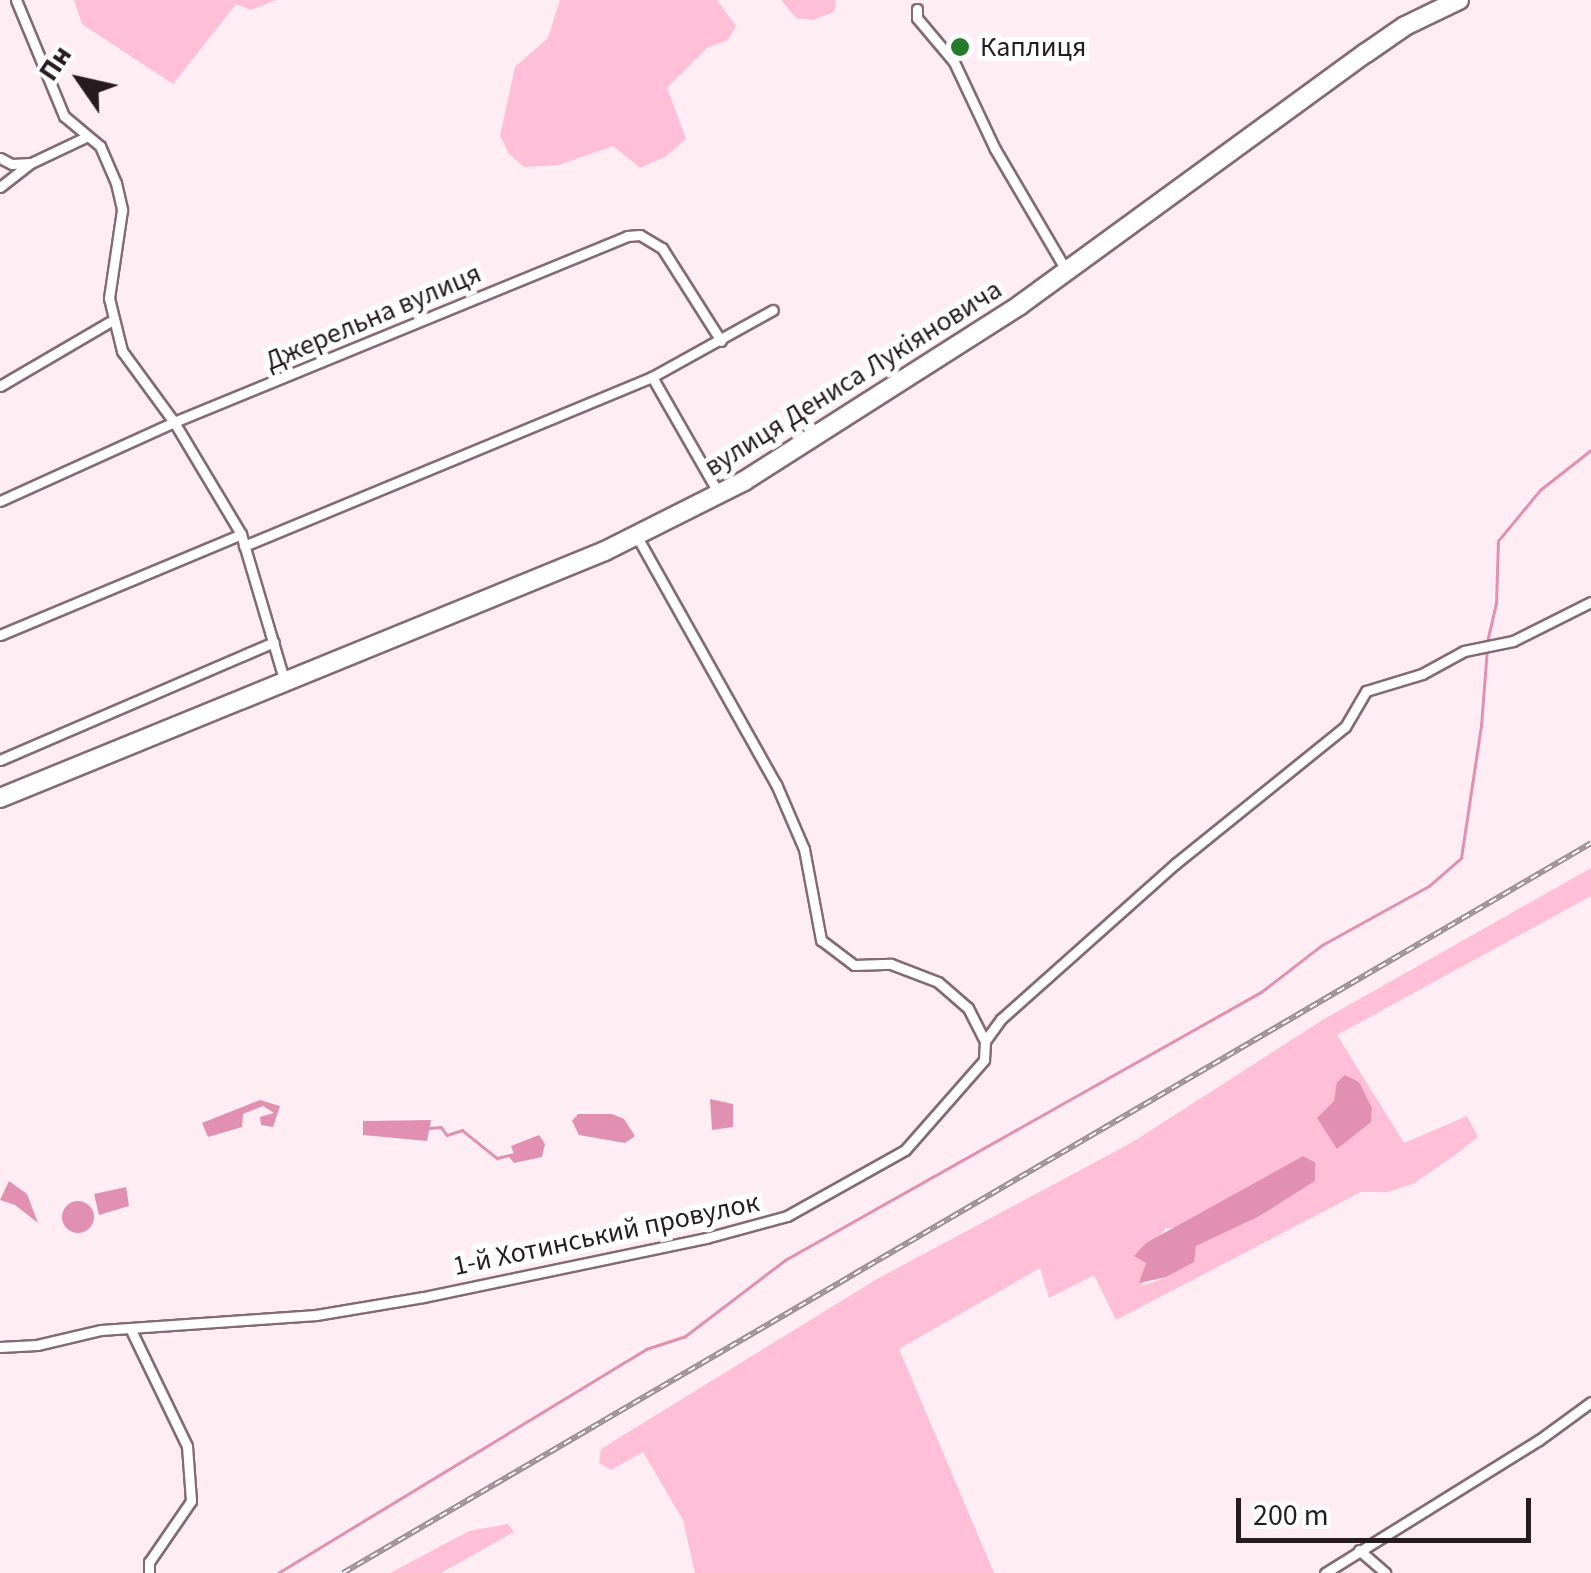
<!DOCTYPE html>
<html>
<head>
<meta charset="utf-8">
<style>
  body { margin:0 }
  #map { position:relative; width:1591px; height:1573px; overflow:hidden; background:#feeef3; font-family:"Source Sans 3",sans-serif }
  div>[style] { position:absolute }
  .green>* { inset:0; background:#ffbfd7 }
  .water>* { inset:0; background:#e290b2 }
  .round { border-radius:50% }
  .stream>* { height:2.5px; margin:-1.25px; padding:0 1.25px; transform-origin:1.25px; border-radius:1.25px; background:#e290b2 }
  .roads { filter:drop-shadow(2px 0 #836b74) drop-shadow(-2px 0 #836b74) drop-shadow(0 2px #836b74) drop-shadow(0 -2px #836b74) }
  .street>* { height:9px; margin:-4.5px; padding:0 4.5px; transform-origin:4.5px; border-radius:4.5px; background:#fff }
  .highway>* { height:18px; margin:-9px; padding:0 9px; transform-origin:9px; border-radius:9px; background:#fff }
  .rail>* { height:6px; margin-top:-3px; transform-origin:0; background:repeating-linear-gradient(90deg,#fff 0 8px,#9c8f93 0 16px); box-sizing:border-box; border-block:2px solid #9c8f93 }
  .dots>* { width:28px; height:28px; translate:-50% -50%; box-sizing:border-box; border:5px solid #fff; border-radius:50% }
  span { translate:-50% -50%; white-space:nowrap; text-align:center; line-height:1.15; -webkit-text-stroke:10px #fff; paint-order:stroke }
  .poi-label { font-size:28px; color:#261c20 }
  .left { translate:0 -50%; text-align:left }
  .street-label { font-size:28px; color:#261c20 }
  .north { position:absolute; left:30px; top:30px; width:100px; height:100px; -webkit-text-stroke:8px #fff; paint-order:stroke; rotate:304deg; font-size:28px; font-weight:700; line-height:40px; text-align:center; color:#261c20 }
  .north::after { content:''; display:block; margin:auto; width:35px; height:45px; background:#261c20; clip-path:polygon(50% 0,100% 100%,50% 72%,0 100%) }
  .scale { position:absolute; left:1236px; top:1498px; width:295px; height:45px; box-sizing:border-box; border:5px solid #261c20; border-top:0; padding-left:12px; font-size:30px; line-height:35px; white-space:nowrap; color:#261c20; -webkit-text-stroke:8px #fff; paint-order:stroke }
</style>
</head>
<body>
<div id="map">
  <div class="green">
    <i style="clip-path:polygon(74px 0,276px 0,251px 10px,236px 4px,173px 84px,82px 24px)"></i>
    <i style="clip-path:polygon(560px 0,717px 0,736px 26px,728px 40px,707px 48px,667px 88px,686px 139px,665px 157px,640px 168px,613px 146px,559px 165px,524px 167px,509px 154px,500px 136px,515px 67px,548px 38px)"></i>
    <i style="clip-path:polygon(781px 0,836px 0,834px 12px,813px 20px,796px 18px)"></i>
    <i style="clip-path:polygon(evenodd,1591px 868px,1591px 896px,1337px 1035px,1404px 1143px,1467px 1116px,1478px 1137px,1451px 1158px,1413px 1184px,1387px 1192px,1361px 1192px,1116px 1320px,1094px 1275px,1049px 1298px,1040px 1268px,899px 1349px,994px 1573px,695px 1573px,683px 1520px,643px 1452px,611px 1470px,599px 1463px,601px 1449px,877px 1279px,1131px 1143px,1324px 1019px,1591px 868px,1303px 1156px,1315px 1162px,1315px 1181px,1258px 1217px,1196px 1246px,1166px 1277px,1143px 1286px,1146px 1263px,1142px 1257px,1166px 1228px,1174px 1228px,1303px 1156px)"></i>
    <i style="clip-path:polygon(508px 1524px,514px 1532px,441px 1573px,390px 1573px,469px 1531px)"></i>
  </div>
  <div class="water">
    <i style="clip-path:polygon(1345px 1075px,1359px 1082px,1372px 1108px,1371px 1122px,1337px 1149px,1317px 1118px,1334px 1101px,1337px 1082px)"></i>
    <i style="clip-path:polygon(710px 1099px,733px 1104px,733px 1127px,712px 1130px)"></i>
    <i style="clip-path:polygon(260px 1100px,280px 1106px,273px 1127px,261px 1125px,260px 1117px,274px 1113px,263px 1106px,243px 1114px,242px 1127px,208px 1137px,202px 1123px)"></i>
    <i style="clip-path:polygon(578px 1114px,612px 1114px,624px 1119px,635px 1136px,625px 1143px,579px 1135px,572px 1121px)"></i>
    <i style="clip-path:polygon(431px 1120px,427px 1141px,363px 1135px,363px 1121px)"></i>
    <i style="clip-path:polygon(539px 1135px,545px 1144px,542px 1157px,514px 1163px,509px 1157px,514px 1154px,511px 1146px)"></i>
    <i style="clip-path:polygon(1303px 1156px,1315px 1162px,1315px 1181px,1258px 1217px,1196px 1246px,1194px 1262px,1166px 1277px,1139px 1283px,1146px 1263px,1134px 1256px,1146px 1243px)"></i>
    <i style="clip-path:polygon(9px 1181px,27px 1194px,38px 1223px,15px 1205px,0 1200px)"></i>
    <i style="clip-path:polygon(126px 1187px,129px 1206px,99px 1215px,94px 1194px)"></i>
    <i class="round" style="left:62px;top:1201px;width:32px;height:32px"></i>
  </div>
  <div class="stream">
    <i style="left:1487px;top:642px;width:39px;rotate:-77deg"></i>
    <i style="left:1496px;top:604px;width:63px;rotate:-88.2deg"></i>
    <i style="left:1498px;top:541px;width:66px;rotate:-50.5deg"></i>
    <i style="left:1540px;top:490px;width:65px;rotate:-38.1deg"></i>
    <i style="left:428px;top:1128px;width:13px;rotate:-4deg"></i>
    <i style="left:441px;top:1127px;width:10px;rotate:53deg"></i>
    <i style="left:447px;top:1135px;width:16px;rotate:-18deg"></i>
    <i style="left:462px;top:1130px;width:45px;rotate:38.7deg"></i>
    <i style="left:497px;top:1158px;width:17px;rotate:-13deg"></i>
    <i style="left:278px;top:1573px;width:431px;rotate:-31.3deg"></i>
    <i style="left:646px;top:1349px;width:40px;rotate:-18deg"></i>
    <i style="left:684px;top:1337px;width:127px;rotate:-37.3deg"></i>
    <i style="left:785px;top:1260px;width:546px;rotate:-29.38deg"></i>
    <i style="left:1261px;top:992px;width:77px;rotate:-37.6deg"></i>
    <i style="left:1322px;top:945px;width:122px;rotate:-28.9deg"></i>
    <i style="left:1429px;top:886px;width:43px;rotate:-41.2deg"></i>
    <i style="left:1461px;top:858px;width:134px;rotate:-81.4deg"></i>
    <i style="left:1481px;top:726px;width:78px;rotate:-85.6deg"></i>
  </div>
  <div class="roads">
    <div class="street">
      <i style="left:16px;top:0;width:126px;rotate:67.5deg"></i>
      <i style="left:64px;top:116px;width:47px;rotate:39.8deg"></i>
      <i style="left:100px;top:146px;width:40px;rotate:66.6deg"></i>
      <i style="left:116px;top:183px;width:28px;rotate:77deg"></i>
      <i style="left:122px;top:210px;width:89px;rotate:98.4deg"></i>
      <i style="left:109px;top:298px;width:55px;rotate:76.2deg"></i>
      <i style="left:122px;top:351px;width:88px;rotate:53.8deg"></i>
      <i style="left:174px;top:422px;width:131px;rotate:59.1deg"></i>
      <i style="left:241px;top:534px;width:155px;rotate:73.5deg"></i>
      <i style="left:917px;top:9px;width:9px;rotate:90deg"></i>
      <i style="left:917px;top:18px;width:57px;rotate:49.9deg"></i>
      <i style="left:954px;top:62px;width:96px;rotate:64.8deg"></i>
      <i style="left:995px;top:149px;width:140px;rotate:59.6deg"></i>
      <i style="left:0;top:158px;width:13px;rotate:27deg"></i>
      <i style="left:12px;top:164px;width:19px;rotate:-3deg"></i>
      <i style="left:31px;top:163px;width:59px;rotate:-25.3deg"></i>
      <i style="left:0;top:187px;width:37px;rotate:-38deg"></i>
      <i style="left:652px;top:377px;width:135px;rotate:60.2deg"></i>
      <i style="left:0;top:386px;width:131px;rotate:-30.3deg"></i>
      <i style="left:0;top:501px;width:191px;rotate:-24.4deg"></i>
      <i style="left:174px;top:422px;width:490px;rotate:-22.3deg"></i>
      <i style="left:627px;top:236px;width:13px;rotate:-4deg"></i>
      <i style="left:640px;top:235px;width:26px;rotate:31deg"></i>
      <i style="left:662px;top:248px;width:110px;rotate:57.6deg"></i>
      <i style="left:636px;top:535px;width:286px;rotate:60.7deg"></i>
      <i style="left:776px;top:784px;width:71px;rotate:66.7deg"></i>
      <i style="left:804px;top:849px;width:93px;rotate:79.4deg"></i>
      <i style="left:821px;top:940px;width:41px;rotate:37.1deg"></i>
      <i style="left:854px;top:965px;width:37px;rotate:-2deg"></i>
      <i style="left:891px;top:964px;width:50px;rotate:21deg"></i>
      <i style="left:938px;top:982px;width:40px;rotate:41deg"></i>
      <i style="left:968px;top:1008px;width:37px;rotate:63deg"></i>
      <i style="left:244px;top:546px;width:442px;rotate:-22.5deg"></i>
      <i style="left:652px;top:377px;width:138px;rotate:-29deg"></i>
      <i style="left:0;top:635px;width:261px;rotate:-22.7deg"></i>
      <i style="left:0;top:760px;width:298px;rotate:-23.3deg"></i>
      <i style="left:130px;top:1328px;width:131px;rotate:64.2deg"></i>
      <i style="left:187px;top:1446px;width:55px;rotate:85.8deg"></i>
      <i style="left:191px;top:1501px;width:74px;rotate:124.5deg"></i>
      <i style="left:149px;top:1562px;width:11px;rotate:90deg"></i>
      <i style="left:0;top:1347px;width:37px;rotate:-3deg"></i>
      <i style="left:37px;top:1345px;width:66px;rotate:-13.2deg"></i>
      <i style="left:101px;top:1330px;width:216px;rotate:-4deg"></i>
      <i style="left:316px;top:1315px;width:109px;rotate:-9.5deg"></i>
      <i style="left:424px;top:1297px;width:288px;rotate:-11.8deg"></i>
      <i style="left:706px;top:1238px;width:84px;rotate:-15.2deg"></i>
      <i style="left:787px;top:1216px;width:135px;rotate:-29.2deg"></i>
      <i style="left:905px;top:1150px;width:120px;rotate:-48.7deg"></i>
      <i style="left:984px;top:1060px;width:19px;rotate:-87deg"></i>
      <i style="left:985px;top:1041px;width:27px;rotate:-54deg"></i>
      <i style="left:1001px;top:1019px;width:233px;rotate:-41.7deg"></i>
      <i style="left:1175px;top:864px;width:218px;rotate:-38.9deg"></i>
      <i style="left:1345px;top:727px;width:42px;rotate:-59.7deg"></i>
      <i style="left:1366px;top:691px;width:59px;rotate:-16.9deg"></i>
      <i style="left:1422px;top:674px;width:48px;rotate:-28.7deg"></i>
      <i style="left:1464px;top:651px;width:50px;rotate:-11.5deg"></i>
      <i style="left:1513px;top:641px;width:87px;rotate:-26.6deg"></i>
      <i style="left:1359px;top:1550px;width:35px;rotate:41deg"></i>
      <i style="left:1325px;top:1573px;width:252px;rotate:-31.9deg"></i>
      <i style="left:1539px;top:1440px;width:64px;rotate:-36.2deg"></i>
    </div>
    <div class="highway">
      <i style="left:0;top:798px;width:653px;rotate:-22.21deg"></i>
      <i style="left:605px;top:551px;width:156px;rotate:-26.7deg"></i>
      <i style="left:744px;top:481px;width:327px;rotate:-32.5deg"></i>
      <i style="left:1020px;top:305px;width:428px;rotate:-36.1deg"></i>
      <i style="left:1366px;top:53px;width:47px;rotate:-34.7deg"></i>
      <i style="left:1405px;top:26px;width:60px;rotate:-25.7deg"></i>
    </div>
  </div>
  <div class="rail">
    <i style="left:343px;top:1573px;width:1446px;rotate:-30.32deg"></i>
  </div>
  <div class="dots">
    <i style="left:960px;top:47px;background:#247c2a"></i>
  </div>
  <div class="poi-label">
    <span class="left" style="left:980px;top:47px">Каплиця</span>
  </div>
  <div class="street-label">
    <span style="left:373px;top:317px;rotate:-23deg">Джерельна вулиця</span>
    <span style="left:853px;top:378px;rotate:-32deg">вулиця Дениса Лукіяновича</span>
    <span style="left:606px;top:1234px;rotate:-12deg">1-й Хотинський провулок</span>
  </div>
  <div class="north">Пн</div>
  <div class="scale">200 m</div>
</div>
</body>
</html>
